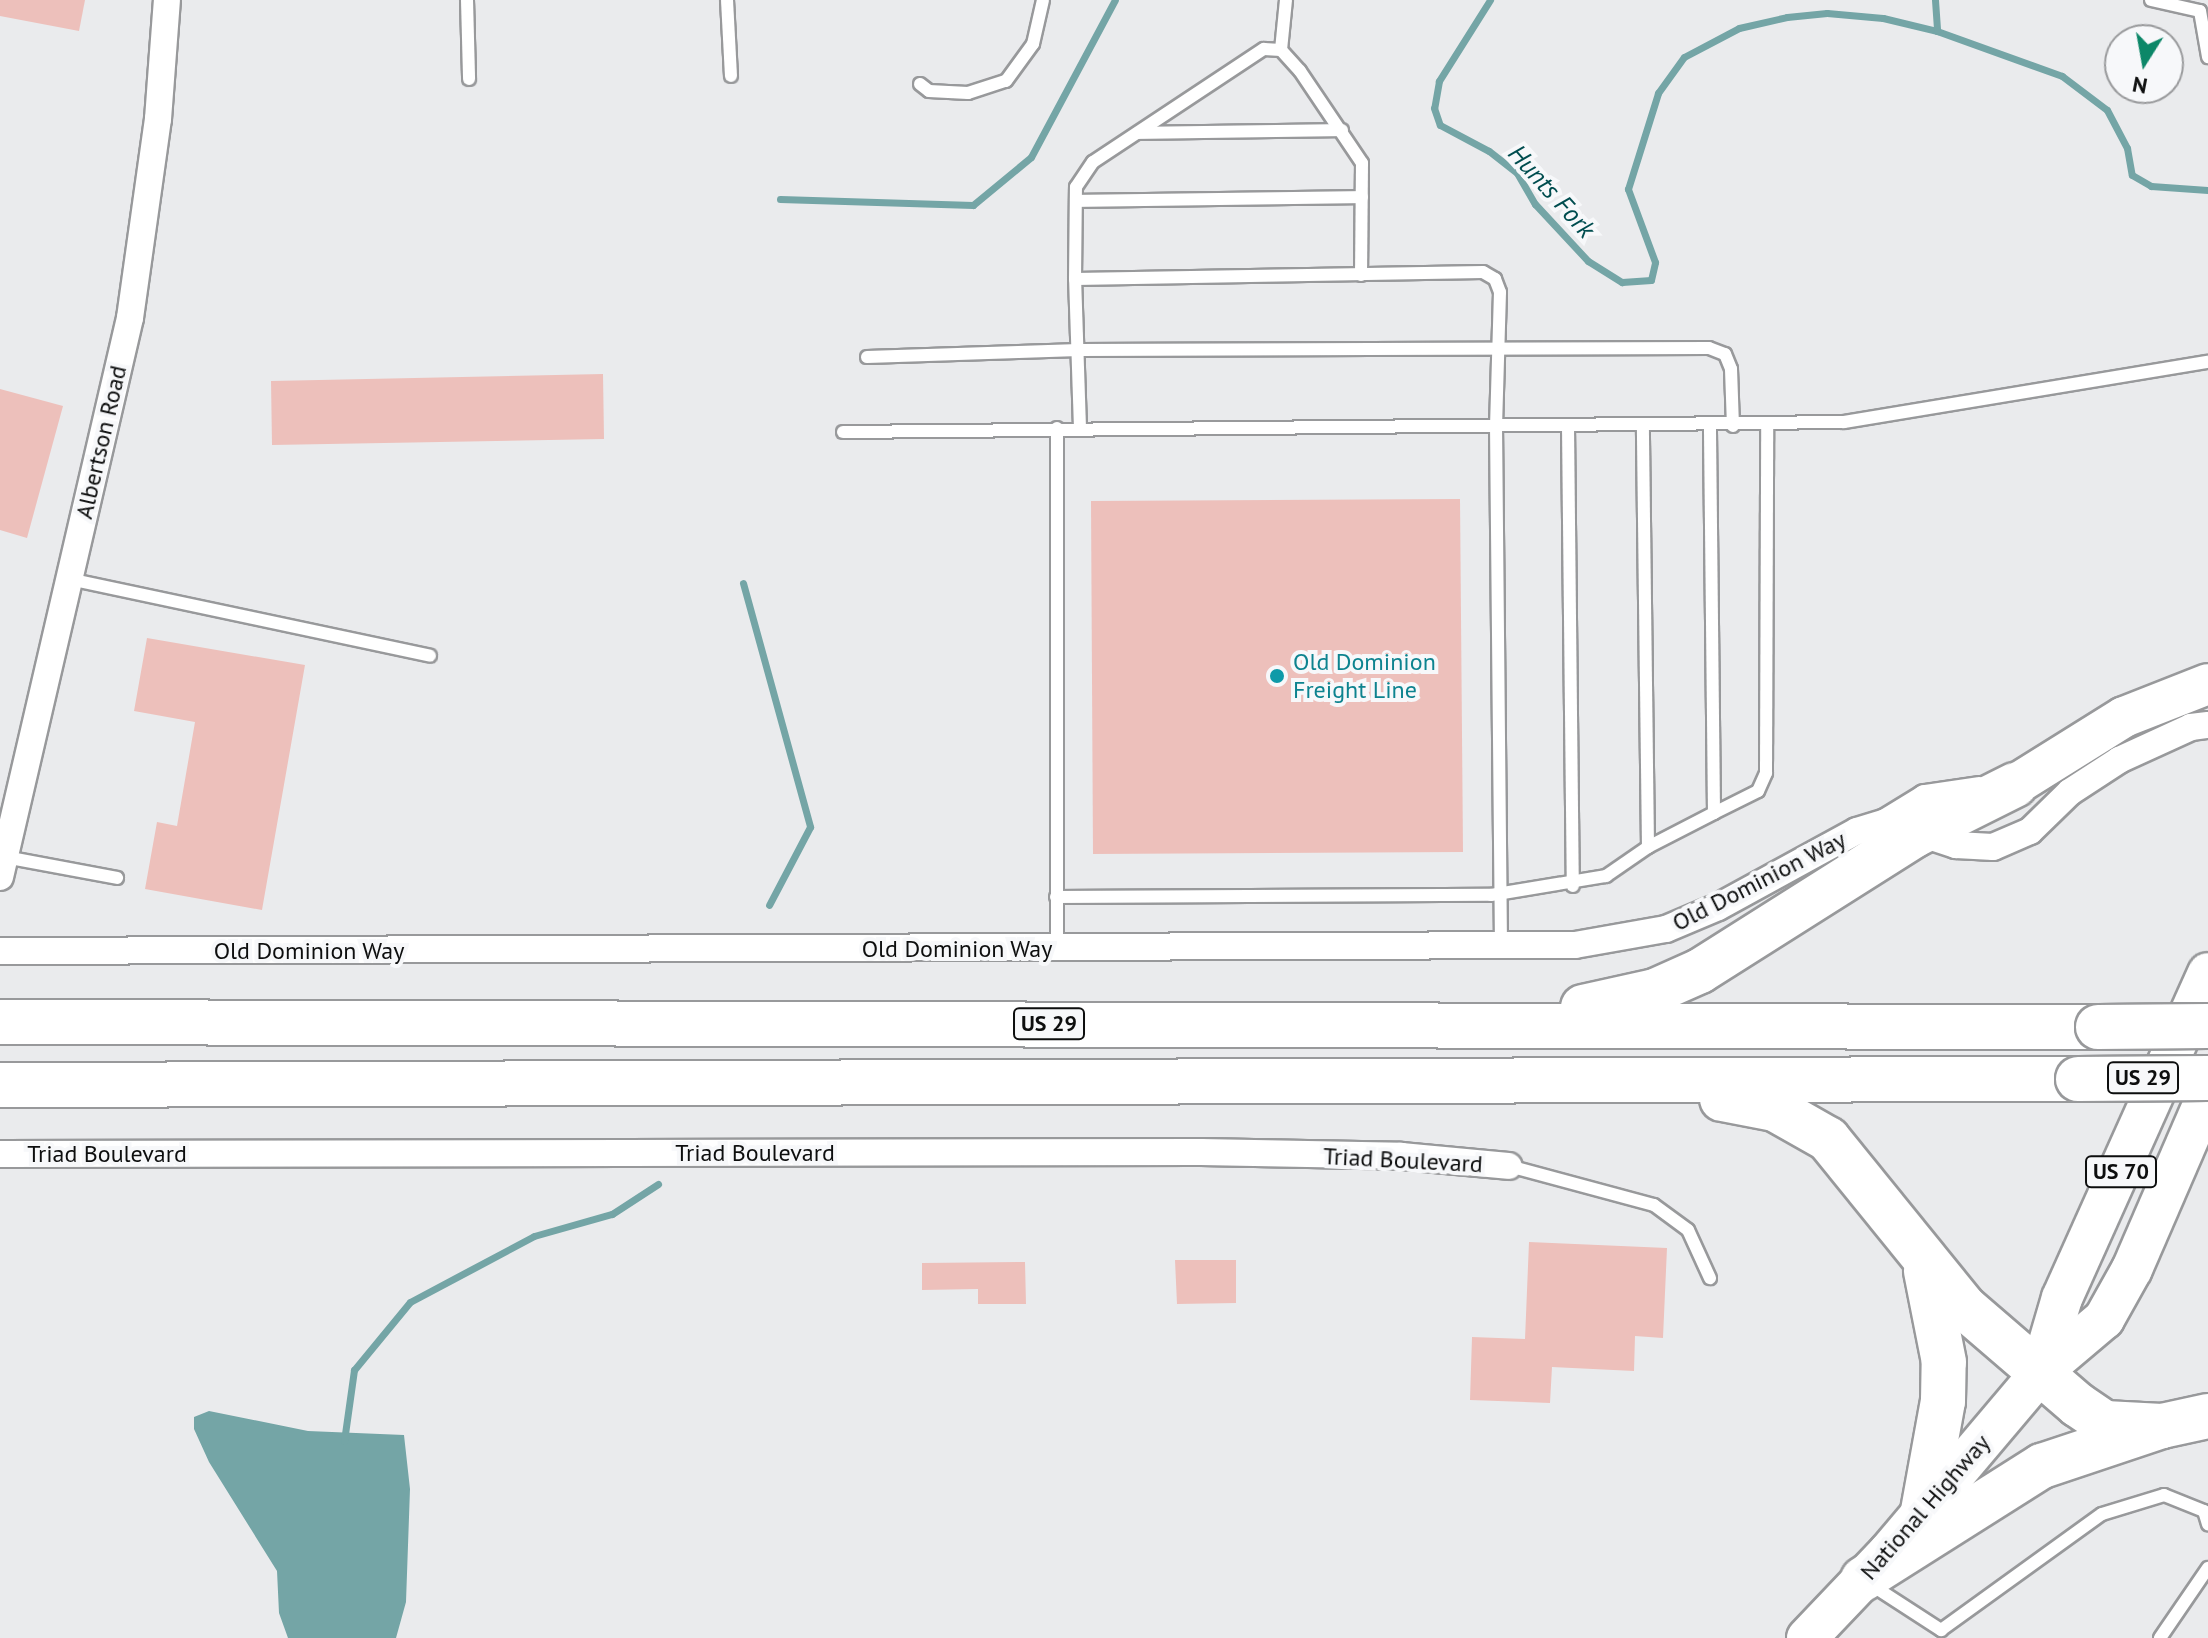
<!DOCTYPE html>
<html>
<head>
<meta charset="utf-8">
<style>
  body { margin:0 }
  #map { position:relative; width:2208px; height:1638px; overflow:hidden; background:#eaebed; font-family:"PT Sans",sans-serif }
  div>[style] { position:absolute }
  .water>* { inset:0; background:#74a5a6 }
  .stream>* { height:7px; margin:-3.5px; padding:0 3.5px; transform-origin:3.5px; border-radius:3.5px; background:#74a5a6 }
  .building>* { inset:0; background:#edc0bb }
  .roads { filter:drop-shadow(2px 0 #98999b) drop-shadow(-2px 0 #98999b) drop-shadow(0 2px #98999b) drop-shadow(0 -2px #98999b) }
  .lane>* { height:12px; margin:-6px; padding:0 6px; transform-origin:6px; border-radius:6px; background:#fff }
  .street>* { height:26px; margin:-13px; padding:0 13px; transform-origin:13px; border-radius:13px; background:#fff }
  .primary>* { height:40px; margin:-20px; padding:0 20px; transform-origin:20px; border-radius:20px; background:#fff }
  .highway>* { height:44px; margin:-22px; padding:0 22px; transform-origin:22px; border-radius:22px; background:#fff }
  .bridges { filter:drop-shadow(2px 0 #98999b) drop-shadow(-2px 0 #98999b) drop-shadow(0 2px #98999b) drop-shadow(0 -2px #98999b) }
  .highway-bridge>* { height:44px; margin:-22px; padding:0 22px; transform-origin:22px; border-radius:22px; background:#fff }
  .dots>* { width:22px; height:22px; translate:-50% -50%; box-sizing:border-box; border:4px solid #f7f8fa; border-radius:50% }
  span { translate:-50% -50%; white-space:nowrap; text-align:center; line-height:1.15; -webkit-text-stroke:8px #f7f8fa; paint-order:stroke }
  .shield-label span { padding:2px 6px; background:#f7f8fa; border:2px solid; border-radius:6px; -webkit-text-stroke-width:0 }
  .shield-label { font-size:22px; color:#0d0e0e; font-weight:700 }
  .street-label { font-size:24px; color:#0d0e0e }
  .culture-label { font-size:24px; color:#0d838f }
  .left { translate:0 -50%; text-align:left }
  .water-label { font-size:26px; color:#004d4f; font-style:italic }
  .north { position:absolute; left:2104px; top:24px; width:80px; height:80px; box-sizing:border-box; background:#f7f8fa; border:2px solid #999a9c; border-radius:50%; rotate:191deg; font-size:22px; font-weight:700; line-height:32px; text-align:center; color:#0d0e0e }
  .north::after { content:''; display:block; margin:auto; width:28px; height:36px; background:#0c8768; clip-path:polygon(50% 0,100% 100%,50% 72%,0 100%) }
</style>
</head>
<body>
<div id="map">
  <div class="water">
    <i style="clip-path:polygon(209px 1411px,308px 1431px,404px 1435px,410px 1489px,406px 1602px,396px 1638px,288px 1638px,279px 1613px,277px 1571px,209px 1462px,194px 1429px,194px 1417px)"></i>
  </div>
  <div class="stream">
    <i style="left:1490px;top:0;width:96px;rotate:122.2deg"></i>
    <i style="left:1439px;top:81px;width:27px;rotate:100deg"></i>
    <i style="left:1434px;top:108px;width:18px;rotate:71deg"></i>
    <i style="left:1440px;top:125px;width:55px;rotate:28deg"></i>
    <i style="left:1489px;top:151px;width:36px;rotate:38deg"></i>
    <i style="left:1517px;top:173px;width:36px;rotate:60deg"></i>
    <i style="left:1535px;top:204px;width:78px;rotate:47.1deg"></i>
    <i style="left:1588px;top:261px;width:40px;rotate:32deg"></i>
    <i style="left:1622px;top:282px;width:29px;rotate:-4deg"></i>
    <i style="left:1651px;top:280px;width:18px;rotate:-77deg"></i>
    <i style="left:1655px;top:262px;width:78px;rotate:-110.3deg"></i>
    <i style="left:1628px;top:189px;width:101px;rotate:-72.6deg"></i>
    <i style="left:1658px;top:93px;width:44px;rotate:-54.2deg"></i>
    <i style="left:1684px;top:57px;width:62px;rotate:-27.8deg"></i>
    <i style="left:1739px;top:28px;width:49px;rotate:-12.9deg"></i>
    <i style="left:1787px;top:17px;width:40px;rotate:-5.7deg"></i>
    <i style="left:1827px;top:13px;width:56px;rotate:5.1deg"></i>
    <i style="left:1883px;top:18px;width:56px;rotate:13.5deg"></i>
    <i style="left:1937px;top:31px;width:133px;rotate:19.8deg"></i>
    <i style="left:2062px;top:76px;width:56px;rotate:37.1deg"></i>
    <i style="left:2107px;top:110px;width:43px;rotate:62.2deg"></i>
    <i style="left:2127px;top:148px;width:27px;rotate:80deg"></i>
    <i style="left:2132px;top:175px;width:22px;rotate:30deg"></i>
    <i style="left:2151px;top:186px;width:57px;rotate:4deg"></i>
    <i style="left:1935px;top:0;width:31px;rotate:86deg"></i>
    <i style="left:780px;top:199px;width:193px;rotate:1.8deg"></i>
    <i style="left:973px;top:205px;width:75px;rotate:-39.6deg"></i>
    <i style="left:1031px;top:157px;width:178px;rotate:-61.9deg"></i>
    <i style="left:743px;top:583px;width:253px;rotate:74.6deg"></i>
    <i style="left:810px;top:827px;width:88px;rotate:117.7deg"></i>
    <i style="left:344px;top:1441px;width:72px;rotate:-82deg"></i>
    <i style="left:354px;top:1370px;width:88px;rotate:-50.5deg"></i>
    <i style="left:410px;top:1302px;width:140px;rotate:-28deg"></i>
    <i style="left:534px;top:1236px;width:81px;rotate:-15.8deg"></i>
    <i style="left:612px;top:1214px;width:55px;rotate:-33.1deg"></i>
  </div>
  <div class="building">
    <i style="clip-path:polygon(0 0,85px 0,79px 31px,0 16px)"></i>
    <i style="clip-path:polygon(603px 374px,604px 439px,272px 445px,271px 381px)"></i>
    <i style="clip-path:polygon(0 389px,63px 406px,27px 538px,0 530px)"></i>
    <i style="clip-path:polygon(1460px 499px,1463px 852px,1093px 854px,1091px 501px)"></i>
    <i style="clip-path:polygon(147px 638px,305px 665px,262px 910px,145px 889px,157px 822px,177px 826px,195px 722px,134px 711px)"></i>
    <i style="clip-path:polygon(1529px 1242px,1667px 1248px,1663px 1338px,1635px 1336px,1634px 1371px,1552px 1367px,1550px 1403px,1470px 1400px,1472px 1337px,1525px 1339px)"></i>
    <i style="clip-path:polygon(1175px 1260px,1236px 1260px,1236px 1303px,1177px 1304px)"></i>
    <i style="clip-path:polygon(1025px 1262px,1026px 1304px,978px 1304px,978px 1289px,922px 1290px,922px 1263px)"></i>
  </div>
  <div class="roads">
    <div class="lane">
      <i style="left:467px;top:0;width:79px;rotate:88.5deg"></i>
      <i style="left:727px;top:0;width:76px;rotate:87deg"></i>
      <i style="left:2151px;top:0;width:50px;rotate:12.7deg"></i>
      <i style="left:2200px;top:11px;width:47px;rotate:80.1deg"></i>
      <i style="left:1281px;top:50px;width:50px;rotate:-84.3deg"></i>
      <i style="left:920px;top:84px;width:11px;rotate:38deg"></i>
      <i style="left:929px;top:91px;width:39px;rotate:3deg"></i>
      <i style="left:968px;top:93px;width:40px;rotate:-18deg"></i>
      <i style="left:1006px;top:81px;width:46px;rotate:-53.9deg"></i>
      <i style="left:1033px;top:44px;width:45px;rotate:-77.2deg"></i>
      <i style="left:1138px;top:133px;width:204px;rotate:-0.8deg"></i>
      <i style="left:1076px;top:201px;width:286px;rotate:-0.8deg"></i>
      <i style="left:1075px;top:279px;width:92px;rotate:-89.4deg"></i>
      <i style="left:1076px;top:187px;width:30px;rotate:-56deg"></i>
      <i style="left:1093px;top:162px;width:205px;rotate:-33.5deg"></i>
      <i style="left:1264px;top:49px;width:17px;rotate:3deg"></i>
      <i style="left:1281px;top:50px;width:28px;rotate:48deg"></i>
      <i style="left:1300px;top:71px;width:111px;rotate:56deg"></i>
      <i style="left:1362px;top:163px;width:112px;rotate:90.5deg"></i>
      <i style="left:867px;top:357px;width:212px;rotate:-1.9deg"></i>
      <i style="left:1079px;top:350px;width:630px;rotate:-0.18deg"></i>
      <i style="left:1709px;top:348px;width:17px;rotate:21deg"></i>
      <i style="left:1725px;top:354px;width:16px;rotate:68deg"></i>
      <i style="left:1731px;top:369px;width:57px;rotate:88deg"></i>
      <i style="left:1568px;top:426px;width:460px;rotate:89.4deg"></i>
      <i style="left:1080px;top:428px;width:149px;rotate:-91.9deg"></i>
      <i style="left:1075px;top:279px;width:408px;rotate:-1deg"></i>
      <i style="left:1483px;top:272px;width:14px;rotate:30deg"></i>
      <i style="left:1495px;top:279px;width:14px;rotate:69deg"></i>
      <i style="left:1500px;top:292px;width:133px;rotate:91.7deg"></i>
      <i style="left:1496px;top:425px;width:522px;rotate:89.45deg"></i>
      <i style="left:843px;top:432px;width:1001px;rotate:-0.57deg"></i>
      <i style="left:1844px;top:422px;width:369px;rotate:-9.4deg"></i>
      <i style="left:69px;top:579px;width:369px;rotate:12deg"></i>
      <i style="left:1714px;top:813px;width:49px;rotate:-26.6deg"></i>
      <i style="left:1758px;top:791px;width:20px;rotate:-66deg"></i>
      <i style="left:1766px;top:773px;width:348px;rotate:-89.8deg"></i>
      <i style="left:1648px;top:847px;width:74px;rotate:-27.3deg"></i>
      <i style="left:1714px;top:813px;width:388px;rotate:-90.6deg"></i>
      <i style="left:5px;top:857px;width:114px;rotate:10.6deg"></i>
      <i style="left:1056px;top:897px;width:435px;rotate:-0.3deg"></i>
      <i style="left:1491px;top:895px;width:117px;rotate:-9.4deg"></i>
      <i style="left:1606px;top:876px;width:51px;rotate:-34.6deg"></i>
      <i style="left:1648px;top:847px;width:422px;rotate:-90.7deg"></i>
      <i style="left:1057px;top:948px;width:520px;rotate:-90deg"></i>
      <i style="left:1509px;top:1166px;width:150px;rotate:15.1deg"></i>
      <i style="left:1654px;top:1205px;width:42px;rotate:36.3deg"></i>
      <i style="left:1688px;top:1230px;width:53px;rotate:65.4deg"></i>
      <i style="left:1870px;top:1584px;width:85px;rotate:32.9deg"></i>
      <i style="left:1941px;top:1630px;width:198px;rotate:-35.8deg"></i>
      <i style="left:2102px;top:1514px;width:65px;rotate:-17deg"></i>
      <i style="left:2164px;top:1495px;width:43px;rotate:21.8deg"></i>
      <i style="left:2204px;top:1511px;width:14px;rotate:73deg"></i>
      <i style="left:2160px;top:1638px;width:85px;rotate:-55.6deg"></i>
    </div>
    <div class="street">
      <i style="left:1979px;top:790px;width:55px;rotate:171.6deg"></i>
      <i style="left:1925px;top:798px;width:46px;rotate:148.4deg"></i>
      <i style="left:1886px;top:822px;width:74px;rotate:18.2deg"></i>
      <i style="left:1956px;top:845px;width:37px;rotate:3deg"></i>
      <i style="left:1993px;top:847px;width:40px;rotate:-23.4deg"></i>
      <i style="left:2030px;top:831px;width:56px;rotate:-44.3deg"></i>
      <i style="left:2070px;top:792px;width:59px;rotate:-33.1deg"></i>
      <i style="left:2119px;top:760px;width:79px;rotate:-24.6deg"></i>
      <i style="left:2191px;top:727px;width:17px;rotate:-7deg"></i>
      <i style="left:0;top:877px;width:574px;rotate:-76.91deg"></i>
      <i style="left:130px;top:318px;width:201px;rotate:-82deg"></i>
      <i style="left:158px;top:119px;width:119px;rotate:-85.7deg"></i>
      <i style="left:0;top:951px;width:1575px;rotate:-0.22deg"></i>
      <i style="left:1575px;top:945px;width:92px;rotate:-10deg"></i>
      <i style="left:1666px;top:929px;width:56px;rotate:-22.9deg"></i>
      <i style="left:1718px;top:907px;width:158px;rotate:-28.7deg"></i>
      <i style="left:1857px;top:831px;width:30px;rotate:-17deg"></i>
      <i style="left:0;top:1154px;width:1201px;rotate:-0.1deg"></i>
      <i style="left:1201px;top:1152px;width:200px;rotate:1.1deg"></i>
      <i style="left:1401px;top:1156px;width:108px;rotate:5.3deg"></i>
    </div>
    <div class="primary">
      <i style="left:2015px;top:785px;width:128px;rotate:-32deg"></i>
      <i style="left:2124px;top:717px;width:90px;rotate:-21.4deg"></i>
      <i style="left:2040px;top:1373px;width:78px;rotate:-73.7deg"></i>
      <i style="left:2062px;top:1298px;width:356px;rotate:-65.8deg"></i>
      <i style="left:1807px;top:1638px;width:119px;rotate:-46.4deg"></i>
      <i style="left:1889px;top:1552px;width:234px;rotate:-49.8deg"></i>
      <i style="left:2040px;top:1373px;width:84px;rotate:-40.2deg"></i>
      <i style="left:2104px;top:1319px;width:57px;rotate:-60.8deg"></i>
      <i style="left:2132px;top:1269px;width:192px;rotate:-66.6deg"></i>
    </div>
    <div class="highway">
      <i style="left:1583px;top:1007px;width:74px;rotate:-12.5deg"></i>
      <i style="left:1655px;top:991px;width:49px;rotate:-24deg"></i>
      <i style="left:1700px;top:971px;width:254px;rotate:-32.3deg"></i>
      <i style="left:1915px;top:835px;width:112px;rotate:-26.6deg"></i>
      <i style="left:0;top:1022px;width:2098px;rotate:0.14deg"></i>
      <i style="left:0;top:1085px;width:2078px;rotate:-0.17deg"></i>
      <i style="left:1722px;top:1099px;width:54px;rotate:10.7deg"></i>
      <i style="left:1775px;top:1109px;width:61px;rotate:29.5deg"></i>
      <i style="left:1828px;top:1139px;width:216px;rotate:51deg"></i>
      <i style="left:1964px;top:1307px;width:150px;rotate:40.7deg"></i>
      <i style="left:2078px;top:1405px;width:32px;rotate:34deg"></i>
      <i style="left:2105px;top:1423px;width:57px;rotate:3deg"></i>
      <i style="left:1923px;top:1511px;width:112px;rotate:-79.7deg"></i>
      <i style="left:1943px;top:1401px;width:39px;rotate:-89deg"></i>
      <i style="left:1944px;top:1362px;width:93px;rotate:-101.2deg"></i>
      <i style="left:1863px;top:1579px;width:212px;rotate:-32.3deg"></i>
      <i style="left:2042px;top:1466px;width:126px;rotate:-18.4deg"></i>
      <i style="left:2162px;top:1426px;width:47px;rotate:-12.3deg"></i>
    </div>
  </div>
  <div class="bridges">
    <div class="highway-bridge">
      <i style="left:2098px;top:1027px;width:110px;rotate:-0.5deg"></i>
      <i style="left:2078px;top:1079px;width:130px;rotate:-0.4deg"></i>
    </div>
  </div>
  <div class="dots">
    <i style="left:1277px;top:676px;background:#0f9aa8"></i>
  </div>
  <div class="shield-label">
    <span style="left:1049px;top:1024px">US 29</span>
    <span style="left:2143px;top:1078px">US 29</span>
    <span style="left:2121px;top:1172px">US 70</span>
  </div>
  <div class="street-label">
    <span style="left:101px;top:442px;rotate:-77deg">Albertson Road</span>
    <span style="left:1759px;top:881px;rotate:-27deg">Old Dominion Way</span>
    <span style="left:957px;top:949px">Old Dominion Way</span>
    <span style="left:309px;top:951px">Old Dominion Way</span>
    <span style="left:755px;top:1153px">Triad Boulevard</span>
    <span style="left:107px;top:1154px">Triad Boulevard</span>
    <span style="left:1403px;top:1160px;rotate:3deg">Triad Boulevard</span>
    <span style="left:1925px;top:1507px;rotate:-49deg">National Highway</span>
  </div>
  <div class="culture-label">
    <span class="left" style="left:1293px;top:676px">Old Dominion<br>Freight Line</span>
  </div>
  <div class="water-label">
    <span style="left:1552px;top:191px;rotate:48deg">Hunts Fork</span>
  </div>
  <div class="north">N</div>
</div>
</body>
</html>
